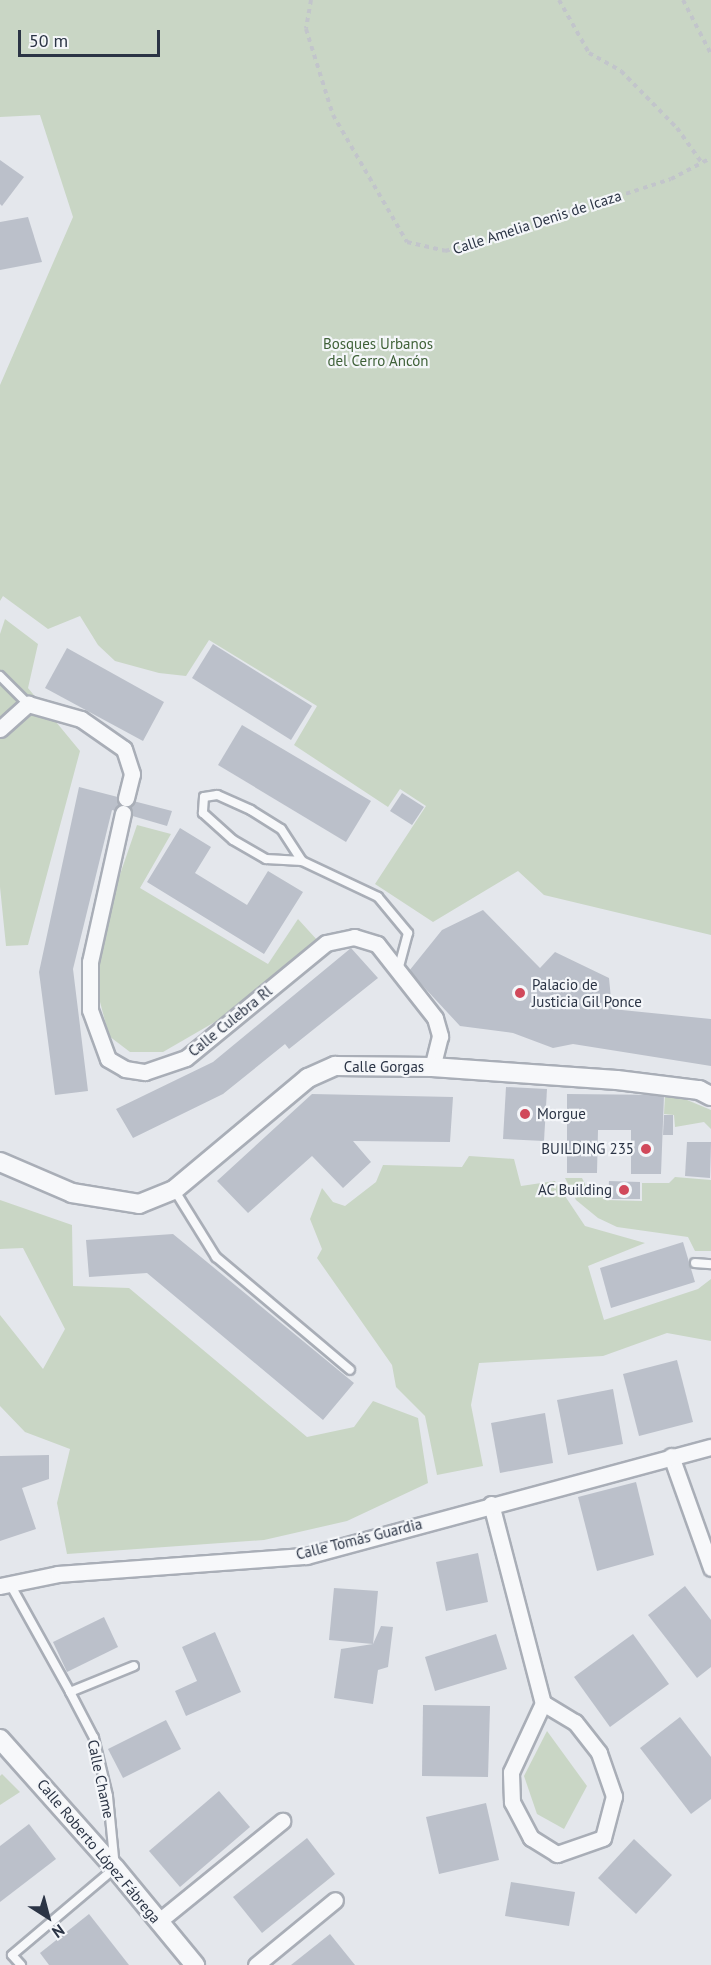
<!DOCTYPE html>
<html>
<head>
<meta charset="utf-8">
<style>
  body { margin:0 }
  #map { position:relative; width:711px; height:1965px; overflow:hidden; background:#e4e7ec; font-family:"PT Sans",sans-serif }
  div>[style] { position:absolute }
  .green>* { inset:0; background:#c9d6c5 }
  .building>* { inset:0; background:#bbc0ca }
  .path>* { height:4px; margin-top:-2px; transform-origin:0; background:repeating-linear-gradient(90deg,#c2c5cb 0 4.5px,transparent 0 9px) }
  .roads { filter:drop-shadow(2px 0 #a9aeb7) drop-shadow(-2px 0 #a9aeb7) drop-shadow(0 2px #a9aeb7) drop-shadow(0 -2px #a9aeb7) }
  .service>* { height:8px; margin:-4px; padding:0 4px; transform-origin:4px; border-radius:4px; background:#f7f8fa }
  .minor>* { height:15px; margin:-7.5px; padding:0 7.5px; transform-origin:7.5px; border-radius:7.5px; background:#f7f8fa }
  .tertiary>* { height:18px; margin:-9px; padding:0 9px; transform-origin:9px; border-radius:9px; background:#f7f8fa }
  .dots>* { width:16px; height:16px; translate:-50% -50%; box-sizing:border-box; border:3px solid #f4f6f9; border-radius:50% }
  span { translate:-50% -50%; white-space:nowrap; text-align:center; line-height:1.15; -webkit-text-stroke:4.5px #f4f6f9; paint-order:stroke }
  .street-label { font-size:15px; color:#2b3445 }
  .park-label { font-size:15px; color:#3f6138 }
  .poi-label { font-size:15px; color:#2b3445 }
  .left { translate:0 -50%; text-align:left }
  .right { translate:-100% -50%; text-align:right }
  .north { position:absolute; left:18px; top:1887px; width:60px; height:60px; -webkit-text-stroke:4px #f4f6f9; paint-order:stroke; rotate:144deg; font-size:16px; font-weight:700; line-height:24px; text-align:center; color:#2b3445 }
  .north::after { content:''; display:block; margin:auto; width:21px; height:27px; background:#2b3445; clip-path:polygon(50% 0,100% 100%,50% 72%,0 100%) }
  .scale { position:absolute; left:18px; top:30px; width:142px; height:27px; box-sizing:border-box; border:3px solid #2b3445; border-top:0; padding-left:8px; font-size:18px; line-height:21px; white-space:nowrap; color:#2b3445; -webkit-text-stroke:4px #f4f6f9; paint-order:stroke }
</style>
</head>
<body>
<div id="map">
  <div class="green">
    <i style="clip-path:polygon(0 0,711px 0,711px 935px,544px 895px,518px 871px,433px 922px,375px 884px,426px 806px,400px 789px,388px 807px,294px 745px,317px 706px,209px 640px,186px 676px,159px 673px,115px 661px,98px 645px,80px 616px,48px 629px,3px 596px,0 601px,0 385px,73px 217px,40px 115px,0 117px)"></i>
    <i style="clip-path:polygon(5px 619px,38px 644px,28px 688px,80px 751px,28px 945px,6px 946px,0 887px,0 634px)"></i>
    <i style="clip-path:polygon(137px 825px,171px 834px,140px 888px,268px 964px,298px 919px,318px 941px,220px 1019px,163px 1052px,130px 1052px,109px 1036px,95px 983px,107px 932px,103px 924px)"></i>
    <i style="clip-path:polygon(665px 1096px,680px 1097px,711px 1110px,711px 1129px,704px 1122px,675px 1127px,674px 1115px,664px 1114px)"></i>
    <i style="clip-path:polygon(469px 1156px,514px 1159px,521px 1186px,555px 1181px,585px 1226px,645px 1243px,588px 1266px,604px 1320px,698px 1289px,711px 1279px,711px 1341px,667px 1333px,603px 1356px,479px 1363px,471px 1405px,483px 1466px,437px 1475px,425px 1416px,396px 1387px,392px 1365px,317px 1258px,322px 1249px,310px 1219px,322px 1188px,333px 1202px,345px 1206px,376px 1182px,383px 1165px,462px 1167px)"></i>
    <i style="clip-path:polygon(675px 1177px,711px 1180px,711px 1251px,695px 1251px,688px 1237px,617px 1227px,598px 1218px,576px 1200px,565px 1178px,582px 1178px,586px 1186px,605px 1188px,606px 1200px,642px 1201px,642px 1183px,669px 1183px)"></i>
    <i style="clip-path:polygon(0 1200px,72px 1225px,73px 1286px,129px 1288px,307px 1437px,354px 1427px,373px 1401px,418px 1418px,428px 1483px,347px 1521px,264px 1540px,67px 1554px,57px 1503px,70px 1449px,25px 1432px,0 1406px,0 1315px,43px 1369px,65px 1329px,23px 1248px,0 1249px)"></i>
    <i style="clip-path:polygon(547px 1731px,587px 1786px,564px 1829px,537px 1814px,524px 1776px)"></i>
    <i style="clip-path:polygon(2px 1774px,20px 1792px,0 1805px,0 1776px)"></i>
  </div>
  <div class="building">
    <i style="clip-path:polygon(0 160px,24px 177px,2px 206px,0 204px)"></i>
    <i style="clip-path:polygon(28px 217px,42px 262px,0 270px,0 222px)"></i>
    <i style="clip-path:polygon(213px 644px,312px 706px,291px 740px,192px 678px)"></i>
    <i style="clip-path:polygon(67px 648px,164px 702px,143px 741px,45px 688px)"></i>
    <i style="clip-path:polygon(242px 725px,371px 801px,346px 842px,218px 765px)"></i>
    <i style="clip-path:polygon(79px 787px,172px 811px,167px 826px,112px 810px,73px 969px,88px 1091px,55px 1095px,39px 972px)"></i>
    <i style="clip-path:polygon(402px 793px,424px 807px,412px 825px,390px 811px)"></i>
    <i style="clip-path:polygon(180px 828px,211px 847px,195px 873px,247px 905px,268px 871px,303px 892px,264px 954px,147px 882px)"></i>
    <i style="clip-path:polygon(483px 910px,540px 968px,555px 952px,609px 978px,612px 1009px,711px 1019px,711px 1066px,573px 1044px,553px 1048px,513px 1033px,460px 1026px,409px 971px,442px 930px)"></i>
    <i style="clip-path:polygon(351px 948px,378px 978px,289px 1049px,285px 1044px,223px 1094px,133px 1138px,116px 1109px,213px 1062px)"></i>
    <i style="clip-path:polygon(506px 1087px,547px 1089px,544px 1141px,503px 1139px)"></i>
    <i style="clip-path:polygon(312px 1094px,453px 1097px,450px 1142px,353px 1141px,371px 1162px,343px 1188px,312px 1156px,248px 1213px,217px 1181px)"></i>
    <i style="clip-path:polygon(567px 1094px,664px 1095px,661px 1174px,631px 1174px,631px 1130px,598px 1130px,597px 1173px,567px 1173px)"></i>
    <i style="clip-path:polygon(664px 1115px,673px 1115px,673px 1135px,663px 1135px)"></i>
    <i style="clip-path:polygon(687px 1142px,711px 1142px,710px 1178px,685px 1176px)"></i>
    <i style="clip-path:polygon(609px 1181px,640px 1182px,640px 1199px,608px 1199px)"></i>
    <i style="clip-path:polygon(173px 1234px,354px 1383px,323px 1420px,147px 1273px,89px 1277px,86px 1240px)"></i>
    <i style="clip-path:polygon(683px 1242px,695px 1282px,611px 1308px,600px 1268px)"></i>
    <i style="clip-path:polygon(677px 1360px,693px 1422px,639px 1436px,623px 1374px)"></i>
    <i style="clip-path:polygon(613px 1389px,623px 1444px,568px 1455px,557px 1400px)"></i>
    <i style="clip-path:polygon(545px 1413px,553px 1463px,500px 1473px,491px 1423px)"></i>
    <i style="clip-path:polygon(49px 1455px,49px 1479px,22px 1488px,36px 1529px,0 1541px,0 1456px)"></i>
    <i style="clip-path:polygon(636px 1482px,654px 1555px,597px 1571px,578px 1497px)"></i>
    <i style="clip-path:polygon(478px 1553px,488px 1602px,446px 1611px,436px 1562px)"></i>
    <i style="clip-path:polygon(685px 1586px,711px 1620px,711px 1667px,697px 1678px,648px 1615px)"></i>
    <i style="clip-path:polygon(334px 1588px,378px 1591px,373px 1644px,329px 1640px)"></i>
    <i style="clip-path:polygon(104px 1617px,118px 1647px,67px 1672px,53px 1642px)"></i>
    <i style="clip-path:polygon(381px 1626px,393px 1627px,388px 1667px,378px 1670px,373px 1704px,334px 1698px,341px 1649px,373px 1644px)"></i>
    <i style="clip-path:polygon(215px 1632px,241px 1692px,186px 1716px,175px 1691px,197px 1681px,182px 1647px)"></i>
    <i style="clip-path:polygon(496px 1634px,507px 1669px,435px 1691px,425px 1657px)"></i>
    <i style="clip-path:polygon(633px 1634px,669px 1684px,610px 1727px,574px 1677px)"></i>
    <i style="clip-path:polygon(423px 1705px,490px 1706px,488px 1777px,422px 1776px)"></i>
    <i style="clip-path:polygon(680px 1717px,711px 1757px,711px 1799px,691px 1814px,640px 1748px)"></i>
    <i style="clip-path:polygon(166px 1720px,181px 1749px,123px 1778px,108px 1749px)"></i>
    <i style="clip-path:polygon(219px 1791px,250px 1827px,180px 1887px,149px 1851px)"></i>
    <i style="clip-path:polygon(486px 1803px,499px 1860px,439px 1874px,426px 1817px)"></i>
    <i style="clip-path:polygon(29px 1824px,56px 1859px,0 1902px,0 1846px)"></i>
    <i style="clip-path:polygon(307px 1838px,335px 1874px,262px 1933px,233px 1897px)"></i>
    <i style="clip-path:polygon(634px 1839px,672px 1875px,636px 1914px,598px 1878px)"></i>
    <i style="clip-path:polygon(511px 1882px,575px 1892px,569px 1926px,505px 1916px)"></i>
    <i style="clip-path:polygon(89px 1914px,129px 1965px,49px 1965px,40px 1953px)"></i>
    <i style="clip-path:polygon(330px 1934px,355px 1965px,291px 1965px)"></i>
  </div>
  <div class="path">
    <i style="left:311px;top:0;width:29px;rotate:100deg"></i>
    <i style="left:306px;top:29px;width:90px;rotate:72.6deg"></i>
    <i style="left:333px;top:115px;width:147px;rotate:59.8deg"></i>
    <i style="left:407px;top:242px;width:39px;rotate:13deg"></i>
    <i style="left:445px;top:251px;width:28px;rotate:-15deg"></i>
    <i style="left:472px;top:244px;width:209px;rotate:-18.1deg"></i>
    <i style="left:671px;top:179px;width:45px;rotate:-27.7deg"></i>
    <i style="left:559px;top:0;width:61px;rotate:60.5deg"></i>
    <i style="left:589px;top:53px;width:37px;rotate:29deg"></i>
    <i style="left:621px;top:71px;width:80px;rotate:45.5deg"></i>
    <i style="left:677px;top:128px;width:43px;rotate:54.5deg"></i>
    <i style="left:683px;top:0;width:61px;rotate:62.6deg"></i>
  </div>
  <div class="roads">
    <div class="service">
      <i style="left:0;top:676px;width:40px;rotate:45deg"></i>
      <i style="left:302px;top:861px;width:38px;rotate:-123deg"></i>
      <i style="left:281px;top:829px;width:36px;rotate:-148deg"></i>
      <i style="left:251px;top:810px;width:37px;rotate:-156deg"></i>
      <i style="left:217px;top:795px;width:13px;rotate:171deg"></i>
      <i style="left:204px;top:797px;width:16px;rotate:94deg"></i>
      <i style="left:203px;top:813px;width:40px;rotate:42deg"></i>
      <i style="left:233px;top:840px;width:38px;rotate:30deg"></i>
      <i style="left:266px;top:859px;width:36px;rotate:3deg"></i>
      <i style="left:302px;top:861px;width:84px;rotate:25.3deg"></i>
      <i style="left:378px;top:897px;width:47px;rotate:50.2deg"></i>
      <i style="left:408px;top:933px;width:38px;rotate:105deg"></i>
      <i style="left:175px;top:1191px;width:78px;rotate:58.2deg"></i>
      <i style="left:216px;top:1257px;width:175px;rotate:40.1deg"></i>
      <i style="left:695px;top:1263px;width:16px;rotate:4deg"></i>
      <i style="left:10px;top:1584px;width:124px;rotate:60.9deg"></i>
      <i style="left:21px;top:1965px;width:13px;rotate:-132deg"></i>
      <i style="left:12px;top:1955px;width:135px;rotate:-40.2deg"></i>
      <i style="left:115px;top:1868px;width:72px;rotate:-95.6deg"></i>
      <i style="left:108px;top:1796px;width:60px;rotate:-103.6deg"></i>
      <i style="left:94px;top:1738px;width:52px;rotate:-117.6deg"></i>
      <i style="left:70px;top:1692px;width:69px;rotate:-22.1deg"></i>
    </div>
    <div class="minor">
      <i style="left:0;top:729px;width:38px;rotate:-42deg"></i>
      <i style="left:28px;top:704px;width:55px;rotate:15.8deg"></i>
      <i style="left:81px;top:719px;width:52px;rotate:34.9deg"></i>
      <i style="left:124px;top:749px;width:26px;rotate:72deg"></i>
      <i style="left:132px;top:774px;width:25px;rotate:104deg"></i>
      <i style="left:123px;top:813px;width:153px;rotate:102.5deg"></i>
      <i style="left:90px;top:962px;width:48px;rotate:90deg"></i>
      <i style="left:90px;top:1010px;width:52px;rotate:69.8deg"></i>
      <i style="left:108px;top:1059px;width:20px;rotate:30deg"></i>
      <i style="left:125px;top:1069px;width:20px;rotate:9deg"></i>
      <i style="left:145px;top:1072px;width:43px;rotate:-18.9deg"></i>
      <i style="left:186px;top:1058px;width:181px;rotate:-39.4deg"></i>
      <i style="left:326px;top:943px;width:29px;rotate:-12deg"></i>
      <i style="left:354px;top:937px;width:24px;rotate:17deg"></i>
      <i style="left:377px;top:944px;width:94px;rotate:51.9deg"></i>
      <i style="left:435px;top:1018px;width:19px;rotate:74deg"></i>
      <i style="left:440px;top:1036px;width:32px;rotate:104deg"></i>
      <i style="left:671px;top:1456px;width:119px;rotate:70.3deg"></i>
      <i style="left:491px;top:1504px;width:206px;rotate:75.4deg"></i>
      <i style="left:543px;top:1703px;width:37px;rotate:31deg"></i>
      <i style="left:575px;top:1722px;width:39px;rotate:52deg"></i>
      <i style="left:599px;top:1753px;width:46px;rotate:70.8deg"></i>
      <i style="left:614px;top:1796px;width:43px;rotate:104.7deg"></i>
      <i style="left:603px;top:1838px;width:49px;rotate:160.8deg"></i>
      <i style="left:557px;top:1854px;width:31px;rotate:-148deg"></i>
      <i style="left:531px;top:1838px;width:41px;rotate:-117.8deg"></i>
      <i style="left:512px;top:1802px;width:30px;rotate:-92deg"></i>
      <i style="left:511px;top:1772px;width:76px;rotate:-65.1deg"></i>
      <i style="left:0;top:1586px;width:59px;rotate:-11.7deg"></i>
      <i style="left:58px;top:1574px;width:249px;rotate:-4.2deg"></i>
      <i style="left:306px;top:1556px;width:419px;rotate:-15.1deg"></i>
      <i style="left:159px;top:1921px;width:159px;rotate:-39.1deg"></i>
      <i style="left:256px;top:1965px;width:102px;rotate:-39.4deg"></i>
    </div>
    <div class="tertiary">
      <i style="left:0;top:1162px;width:78px;rotate:23.3deg"></i>
      <i style="left:72px;top:1193px;width:68px;rotate:9.3deg"></i>
      <i style="left:139px;top:1204px;width:38px;rotate:-22deg"></i>
      <i style="left:174px;top:1190px;width:175px;rotate:-39.9deg"></i>
      <i style="left:308px;top:1078px;width:30px;rotate:-24deg"></i>
      <i style="left:335px;top:1066px;width:97px;rotate:0.6deg"></i>
      <i style="left:432px;top:1067px;width:185px;rotate:4deg"></i>
      <i style="left:617px;top:1080px;width:83px;rotate:7deg"></i>
      <i style="left:699px;top:1090px;width:13px;rotate:27deg"></i>
      <i style="left:0;top:1739px;width:173px;rotate:48.3deg"></i>
      <i style="left:115px;top:1868px;width:126px;rotate:50.5deg"></i>
    </div>
  </div>
  <div class="dots">
    <i style="left:520px;top:993px;background:#d1495b"></i>
    <i style="left:525px;top:1114px;background:#d1495b"></i>
    <i style="left:646px;top:1149px;background:#d1495b"></i>
    <i style="left:624px;top:1190px;background:#d1495b"></i>
  </div>
  <div class="street-label">
    <span style="left:537px;top:222px;rotate:-18deg">Calle Amelia Denis de Icaza</span>
    <span style="left:230px;top:1021px;rotate:-39deg">Calle Culebra Rl</span>
    <span style="left:384px;top:1067px">Calle Gorgas</span>
    <span style="left:359px;top:1539px;rotate:-14deg">Calle Tomás Guardia</span>
    <span style="left:101px;top:1779px;rotate:78deg">Calle Chame</span>
    <span style="left:99px;top:1851px;rotate:50deg">Calle Roberto López Fábrega</span>
  </div>
  <div class="park-label">
    <span style="left:378px;top:352px">Bosques Urbanos<br>del Cerro Ancón</span>
  </div>
  <div class="poi-label">
    <span class="left" style="left:532px;top:993px">Palacio de<br>Justicia Gil Ponce</span>
    <span class="left" style="left:537px;top:1114px">Morgue</span>
    <span class="right" style="left:634px;top:1149px">BUILDING 235</span>
    <span class="right" style="left:612px;top:1190px">AC Building</span>
  </div>
  <div class="north">N</div>
  <div class="scale">50 m</div>
</div>
</body>
</html>
